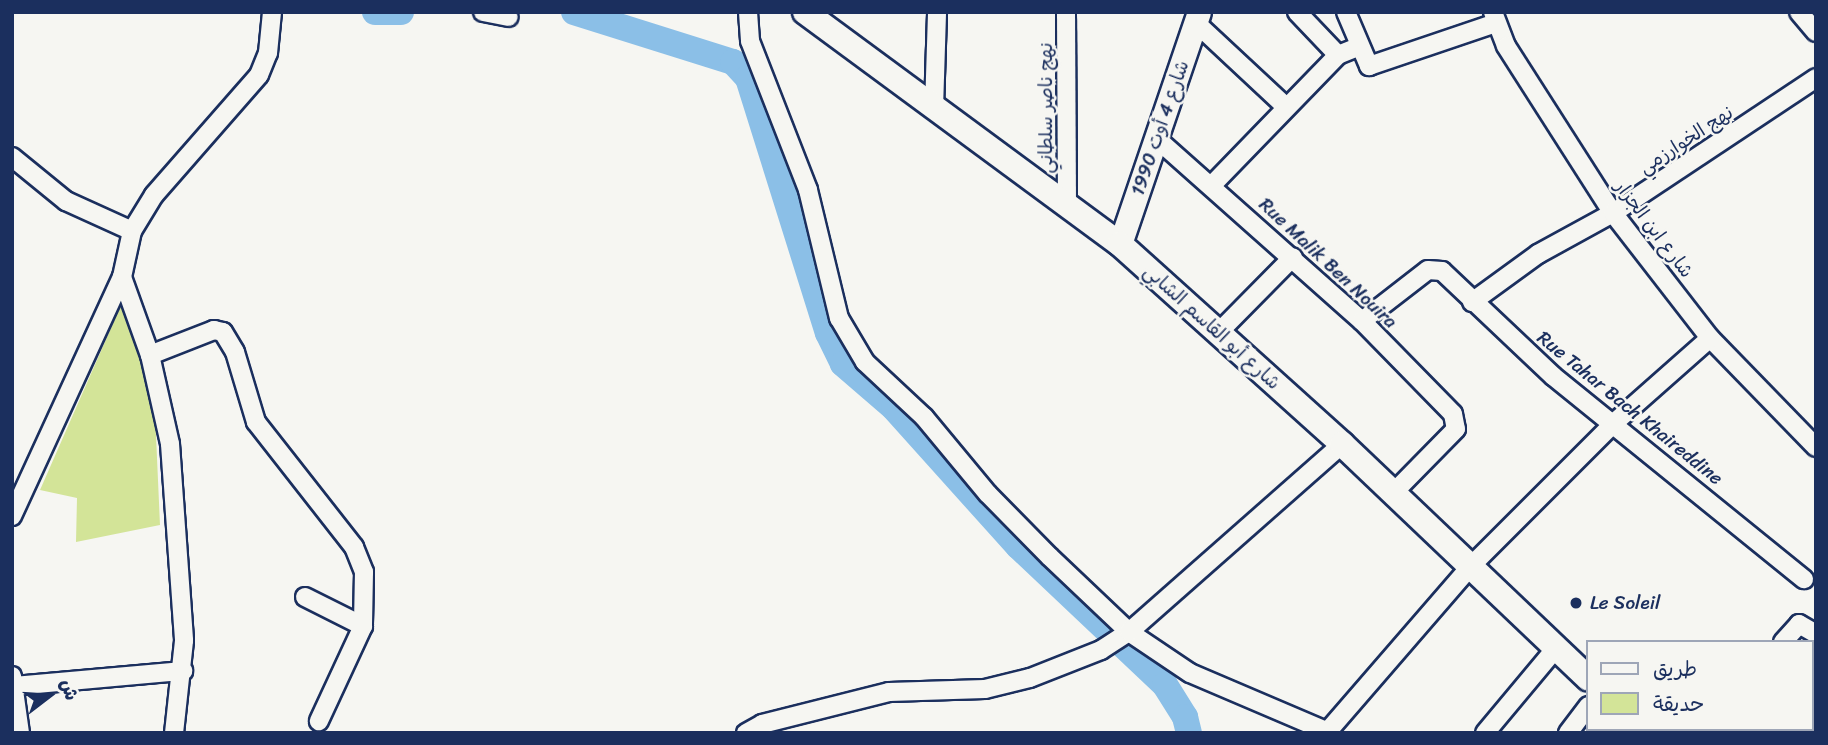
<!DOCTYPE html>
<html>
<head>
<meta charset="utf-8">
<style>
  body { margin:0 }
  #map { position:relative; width:1828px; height:745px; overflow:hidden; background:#f6f6f2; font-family:Sriracha,"Playpen Sans Arabic",sans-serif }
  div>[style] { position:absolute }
  .green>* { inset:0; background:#d3e498 }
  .river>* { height:26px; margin:-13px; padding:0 13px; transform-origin:13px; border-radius:13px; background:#8bbfe7 }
  .roads { filter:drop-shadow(2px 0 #1b2f5e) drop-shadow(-2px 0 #1b2f5e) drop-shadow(0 2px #1b2f5e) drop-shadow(0 -2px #1b2f5e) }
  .minor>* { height:18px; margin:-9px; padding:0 9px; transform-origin:9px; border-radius:9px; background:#f6f6f2 }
  .tertiary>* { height:23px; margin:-11.5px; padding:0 11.5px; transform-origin:11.5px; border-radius:11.5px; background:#f6f6f2 }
  .secondary>* { height:24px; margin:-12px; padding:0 12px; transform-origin:12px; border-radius:12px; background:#f6f6f2 }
  .dots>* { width:19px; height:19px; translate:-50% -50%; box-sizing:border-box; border:4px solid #f6f6f2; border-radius:50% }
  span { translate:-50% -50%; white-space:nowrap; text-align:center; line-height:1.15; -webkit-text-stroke:5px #f6f6f2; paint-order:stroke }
  .street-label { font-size:19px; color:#1b2f5e }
  .poi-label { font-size:19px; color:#1b2f5e }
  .left { translate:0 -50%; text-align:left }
  .frame { position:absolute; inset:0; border:14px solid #1b2f5e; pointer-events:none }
  .legend { position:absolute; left:1586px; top:640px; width:228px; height:91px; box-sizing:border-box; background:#f6f6f2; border:2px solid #9ea6b7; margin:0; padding:9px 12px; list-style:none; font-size:21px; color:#1b2f5e }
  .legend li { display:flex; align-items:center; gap:14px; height:35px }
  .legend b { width:35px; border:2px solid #9ea6b7 }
  .north { position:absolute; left:14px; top:661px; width:70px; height:70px; -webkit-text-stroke:5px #f6f6f2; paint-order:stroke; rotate:73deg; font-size:19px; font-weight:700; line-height:28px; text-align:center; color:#1b2f5e }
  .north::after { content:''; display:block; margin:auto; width:24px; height:32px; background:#1b2f5e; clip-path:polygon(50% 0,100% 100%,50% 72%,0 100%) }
</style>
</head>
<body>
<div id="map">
  <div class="green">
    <i style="clip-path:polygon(122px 303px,130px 311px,155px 413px,160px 525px,76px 542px,77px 498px,40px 490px)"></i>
  </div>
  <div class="river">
    <i style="left:375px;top:12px;width:26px"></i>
    <i style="left:574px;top:12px;width:167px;rotate:17.5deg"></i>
    <i style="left:733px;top:62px;width:22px;rotate:47deg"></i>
    <i style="left:748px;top:78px;width:267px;rotate:72.6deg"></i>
    <i style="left:828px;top:333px;width:34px;rotate:64deg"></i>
    <i style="left:843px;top:364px;width:67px;rotate:40.8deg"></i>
    <i style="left:894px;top:408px;width:186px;rotate:48.1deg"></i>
    <i style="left:1018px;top:546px;width:202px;rotate:43.4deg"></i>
    <i style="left:1165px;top:685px;width:38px;rotate:58deg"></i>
    <i style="left:1185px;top:717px;width:16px;rotate:76deg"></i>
  </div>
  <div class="roads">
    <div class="minor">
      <i style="left:483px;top:12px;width:26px;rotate:11deg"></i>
      <i style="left:748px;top:12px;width:29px;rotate:86deg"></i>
      <i style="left:750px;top:41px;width:160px;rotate:68.7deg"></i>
      <i style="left:808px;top:190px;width:132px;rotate:76.4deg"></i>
      <i style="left:839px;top:318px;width:51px;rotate:59.4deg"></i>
      <i style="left:865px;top:362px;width:81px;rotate:43deg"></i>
      <i style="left:924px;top:417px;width:100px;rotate:50.3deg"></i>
      <i style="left:988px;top:494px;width:88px;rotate:45.5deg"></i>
      <i style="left:1050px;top:557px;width:109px;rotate:43.5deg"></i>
      <i style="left:1129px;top:632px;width:73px;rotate:33.9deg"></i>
      <i style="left:1190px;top:673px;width:153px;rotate:23.1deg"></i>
      <i style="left:1066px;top:12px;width:191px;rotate:89.7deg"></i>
      <i style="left:1297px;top:12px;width:59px;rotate:46.4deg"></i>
      <i style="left:1346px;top:12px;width:59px;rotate:66.9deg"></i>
      <i style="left:1369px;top:66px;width:134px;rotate:-18.7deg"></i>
      <i style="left:1493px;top:12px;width:36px;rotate:69deg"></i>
      <i style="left:1506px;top:46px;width:198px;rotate:57.4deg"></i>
      <i style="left:1613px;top:213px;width:158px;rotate:52.2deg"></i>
      <i style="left:1710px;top:338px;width:152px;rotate:45.8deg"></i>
      <i style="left:1799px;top:12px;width:26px;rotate:50deg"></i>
      <i style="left:1195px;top:22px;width:123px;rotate:43deg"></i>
      <i style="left:934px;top:109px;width:97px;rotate:-88.2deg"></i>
      <i style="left:1157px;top:139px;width:274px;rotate:41.6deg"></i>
      <i style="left:1362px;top:321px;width:130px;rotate:45.6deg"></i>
      <i style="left:1453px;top:414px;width:15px;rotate:79deg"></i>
      <i style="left:1456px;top:429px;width:90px;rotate:134.5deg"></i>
      <i style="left:12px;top:157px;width:70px;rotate:39.2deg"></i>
      <i style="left:66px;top:201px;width:72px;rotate:24.4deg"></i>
      <i style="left:1212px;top:185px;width:181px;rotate:-45.9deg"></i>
      <i style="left:1338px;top:55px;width:22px;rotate:-22deg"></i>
      <i style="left:122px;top:277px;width:83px;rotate:70.3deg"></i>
      <i style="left:150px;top:355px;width:91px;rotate:77.3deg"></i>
      <i style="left:170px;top:444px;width:197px;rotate:85.9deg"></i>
      <i style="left:184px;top:641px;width:93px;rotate:96.2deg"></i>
      <i style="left:1472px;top:302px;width:82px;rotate:-36deg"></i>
      <i style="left:1538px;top:254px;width:85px;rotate:-28.7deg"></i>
      <i style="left:1613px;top:213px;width:244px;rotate:-33.6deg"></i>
      <i style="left:1362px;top:321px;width:83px;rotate:-37.7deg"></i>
      <i style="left:1428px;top:270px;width:14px;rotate:4deg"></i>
      <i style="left:1442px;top:271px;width:153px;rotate:43.4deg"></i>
      <i style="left:1553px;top:376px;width:323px;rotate:39deg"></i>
      <i style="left:1219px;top:332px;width:105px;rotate:-45.4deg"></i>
      <i style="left:150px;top:355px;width:69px;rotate:-21.3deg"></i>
      <i style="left:214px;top:330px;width:9px;rotate:13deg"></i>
      <i style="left:223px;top:332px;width:23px;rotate:59deg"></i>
      <i style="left:235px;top:352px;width:73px;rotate:73.3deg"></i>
      <i style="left:256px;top:422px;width:159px;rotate:51.9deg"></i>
      <i style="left:354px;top:547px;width:27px;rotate:68deg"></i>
      <i style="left:364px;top:572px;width:54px;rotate:91.1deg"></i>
      <i style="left:363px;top:626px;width:105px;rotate:114.9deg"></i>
      <i style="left:12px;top:516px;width:263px;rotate:-65.3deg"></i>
      <i style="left:122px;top:277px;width:47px;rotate:-77.7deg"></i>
      <i style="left:132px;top:231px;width:42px;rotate:-58.6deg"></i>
      <i style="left:154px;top:195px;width:159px;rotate:-48.8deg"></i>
      <i style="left:259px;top:75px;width:24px;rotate:-68deg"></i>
      <i style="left:268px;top:53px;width:41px;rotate:-84.4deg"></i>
      <i style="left:305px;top:597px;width:65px;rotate:26.6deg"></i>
      <i style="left:1783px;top:642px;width:24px;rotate:-48deg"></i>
      <i style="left:1799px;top:624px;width:20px;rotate:30deg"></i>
      <i style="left:12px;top:676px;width:58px;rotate:82deg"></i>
      <i style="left:14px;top:686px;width:170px;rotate:-5.1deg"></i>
      <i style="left:1773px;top:729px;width:6px;rotate:39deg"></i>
      <i style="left:1328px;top:731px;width:217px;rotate:-49.1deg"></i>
      <i style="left:1470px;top:567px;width:204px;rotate:-45deg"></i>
      <i style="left:1614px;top:423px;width:128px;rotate:-41.5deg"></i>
      <i style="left:746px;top:733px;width:18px;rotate:-29deg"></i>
      <i style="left:762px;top:724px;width:131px;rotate:-14.1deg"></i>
      <i style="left:889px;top:692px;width:96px;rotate:-1.8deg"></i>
      <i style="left:985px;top:689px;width:46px;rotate:-13.7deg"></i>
      <i style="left:1030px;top:678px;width:76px;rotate:-21.5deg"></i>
      <i style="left:1101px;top:650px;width:33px;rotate:-33deg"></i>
      <i style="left:1129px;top:632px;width:284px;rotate:-41.4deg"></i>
      <i style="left:1485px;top:733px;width:111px;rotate:-50.1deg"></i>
      <i style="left:1568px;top:733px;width:34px;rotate:-53deg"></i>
      <i style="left:1721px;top:733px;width:5px;rotate:-53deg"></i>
    </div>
    <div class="tertiary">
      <i style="left:1120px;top:244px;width:245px;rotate:-71.2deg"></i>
    </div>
    <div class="secondary">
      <i style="left:805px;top:12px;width:391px;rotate:36.4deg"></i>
      <i style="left:1120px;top:244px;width:299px;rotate:42deg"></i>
      <i style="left:1342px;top:444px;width:340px;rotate:43.6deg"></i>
      <i style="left:1642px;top:729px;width:6px;rotate:45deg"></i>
    </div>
  </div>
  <div class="dots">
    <i style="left:1576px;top:603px;background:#1b2f5e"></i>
  </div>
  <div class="street-label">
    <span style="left:1046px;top:108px;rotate:-90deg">نهج ناصر سلطاني</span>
    <span style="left:1160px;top:128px;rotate:-71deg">شارع 4 أوت 1990</span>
    <span style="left:1686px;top:140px;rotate:-33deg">نهج الخوارزمي</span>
    <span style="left:1654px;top:229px;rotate:53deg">شارع ابن الجزار</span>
    <span style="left:1328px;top:263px;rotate:43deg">Rue Malik Ben Nouira</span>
    <span style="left:1212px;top:327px;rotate:42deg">شارع أبو القاسم الشابي</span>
    <span style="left:1630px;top:408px;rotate:39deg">Rue Tahar Bach Khaireddine</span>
  </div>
  <div class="poi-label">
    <span class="left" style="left:1590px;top:603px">Le Soleil</span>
  </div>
  <div class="frame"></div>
  <ul class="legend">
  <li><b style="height:9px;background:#f6f6f2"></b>طريق</li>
  <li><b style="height:19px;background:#d3e498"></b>حديقة</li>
  </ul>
  <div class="north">ش</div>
</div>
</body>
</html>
